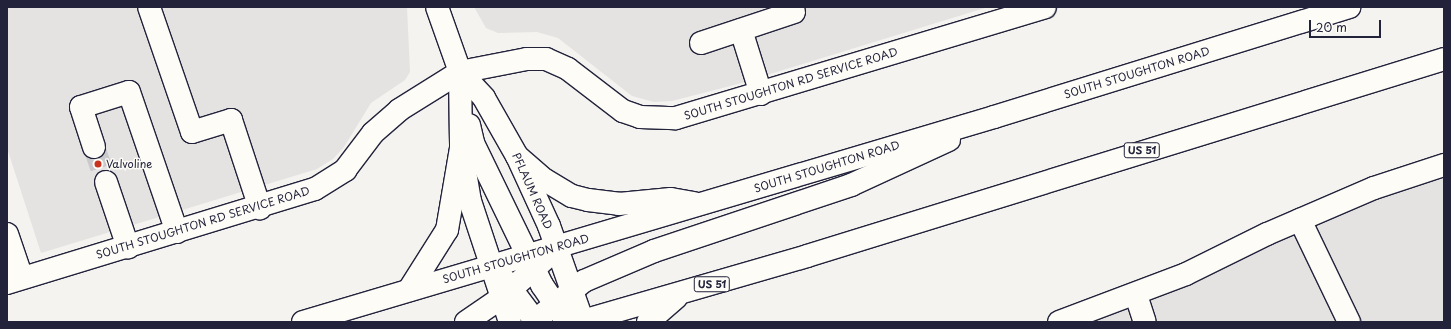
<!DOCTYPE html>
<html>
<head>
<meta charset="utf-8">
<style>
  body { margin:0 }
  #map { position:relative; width:1451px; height:329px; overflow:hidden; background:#f4f3ef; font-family:"Playpen Sans",sans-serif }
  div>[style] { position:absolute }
  .built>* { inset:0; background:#e4e3e2 }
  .minor-tunnel>* { height:22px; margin-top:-11px; transform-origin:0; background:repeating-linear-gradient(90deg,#cac9cb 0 22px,transparent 0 33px) }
  .roads { filter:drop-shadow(1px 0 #22223b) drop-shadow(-1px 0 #22223b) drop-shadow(0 1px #22223b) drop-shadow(0 -1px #22223b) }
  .minor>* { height:22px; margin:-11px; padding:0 11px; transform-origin:11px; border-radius:11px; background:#fdfcf7 }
  .major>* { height:22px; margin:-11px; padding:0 11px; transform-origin:11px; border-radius:11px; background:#fdfcf7 }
  .dots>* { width:11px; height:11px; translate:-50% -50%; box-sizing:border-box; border:2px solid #fdfcf7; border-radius:50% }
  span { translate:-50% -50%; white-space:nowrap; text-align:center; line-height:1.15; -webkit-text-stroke:3px #fdfcf7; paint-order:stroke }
  .shield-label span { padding:1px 3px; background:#fdfcf7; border:1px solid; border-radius:3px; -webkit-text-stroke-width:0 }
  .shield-label { font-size:10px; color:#22223b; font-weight:700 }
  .street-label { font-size:11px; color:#22223b }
  .poi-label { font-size:11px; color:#22223b }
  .left { translate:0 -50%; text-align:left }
  .frame { position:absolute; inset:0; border:8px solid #22223b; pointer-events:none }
  .scale { position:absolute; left:1309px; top:20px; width:72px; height:18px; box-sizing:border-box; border:2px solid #22223b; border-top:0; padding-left:5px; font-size:12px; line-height:14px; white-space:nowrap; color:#22223b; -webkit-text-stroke:3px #fdfcf7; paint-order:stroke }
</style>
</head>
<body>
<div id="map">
  <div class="built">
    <i style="clip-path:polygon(7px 7px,407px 7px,410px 72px,405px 80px,371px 103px,344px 147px,333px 159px,317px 169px,41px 253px,7px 148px)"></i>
    <i style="clip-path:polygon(474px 7px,988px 7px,738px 84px,672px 101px,654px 102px,632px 96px,558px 38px,537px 32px,498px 33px,486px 28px)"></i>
    <i style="clip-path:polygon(1444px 165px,1444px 322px,1059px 322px)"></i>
  </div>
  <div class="minor-tunnel">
    <i style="left:94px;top:147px;width:37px;rotate:71deg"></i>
  </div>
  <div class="roads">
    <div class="minor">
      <i style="left:149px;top:7px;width:132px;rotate:71deg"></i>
      <i style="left:192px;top:132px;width:41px;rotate:-17.1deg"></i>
      <i style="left:231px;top:120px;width:93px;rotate:71.8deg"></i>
      <i style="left:437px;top:7px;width:69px;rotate:70.5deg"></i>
      <i style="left:460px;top:72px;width:76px;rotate:89.2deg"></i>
      <i style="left:461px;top:148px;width:54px;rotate:80.4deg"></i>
      <i style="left:470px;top:201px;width:127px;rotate:71.7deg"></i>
      <i style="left:741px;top:30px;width:67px;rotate:72.6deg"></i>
      <i style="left:701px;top:43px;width:98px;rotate:-18.4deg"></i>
      <i style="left:460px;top:72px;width:35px;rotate:47deg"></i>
      <i style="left:484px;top:98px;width:67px;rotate:60.4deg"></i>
      <i style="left:517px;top:156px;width:77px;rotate:65.4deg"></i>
      <i style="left:549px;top:226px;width:102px;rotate:70.5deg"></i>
      <i style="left:469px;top:125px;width:18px;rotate:77deg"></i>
      <i style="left:473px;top:143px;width:158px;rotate:64.1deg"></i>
      <i style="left:542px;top:285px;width:34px;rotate:56deg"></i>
      <i style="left:561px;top:313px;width:22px;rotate:21deg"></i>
      <i style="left:94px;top:147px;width:42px;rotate:-108deg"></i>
      <i style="left:81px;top:107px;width:50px;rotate:-17.4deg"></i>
      <i style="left:129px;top:92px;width:148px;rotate:71.1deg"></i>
      <i style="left:106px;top:182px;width:69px;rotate:71.3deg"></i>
      <i style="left:1300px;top:220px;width:113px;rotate:64.3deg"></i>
      <i style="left:7px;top:234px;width:46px;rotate:71.2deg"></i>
      <i style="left:500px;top:274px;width:60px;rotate:53.1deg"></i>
      <i style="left:7px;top:283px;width:322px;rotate:-17deg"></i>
      <i style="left:315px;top:189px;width:36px;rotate:-32deg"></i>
      <i style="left:345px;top:170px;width:46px;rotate:-52.9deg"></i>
      <i style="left:373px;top:133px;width:35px;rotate:-41deg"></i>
      <i style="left:399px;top:110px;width:72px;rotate:-31.9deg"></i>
      <i style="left:460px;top:72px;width:68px;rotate:-11deg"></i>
      <i style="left:527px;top:59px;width:19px"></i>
      <i style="left:546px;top:59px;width:24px;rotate:24deg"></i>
      <i style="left:568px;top:69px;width:69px;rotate:37.4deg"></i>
      <i style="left:623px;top:111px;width:18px;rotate:19deg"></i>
      <i style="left:640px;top:117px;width:36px;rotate:2deg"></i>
      <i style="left:676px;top:118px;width:385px;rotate:-16.7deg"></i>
      <i style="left:1136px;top:295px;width:28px;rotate:72deg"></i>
      <i style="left:1059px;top:322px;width:136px;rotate:-20.7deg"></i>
      <i style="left:1186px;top:274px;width:90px;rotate:-26.3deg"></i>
      <i style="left:1267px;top:234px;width:116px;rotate:-23.3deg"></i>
      <i style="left:1374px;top:188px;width:74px;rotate:-18.2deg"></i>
    </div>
    <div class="major">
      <i style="left:517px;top:156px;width:37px;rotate:41deg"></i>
      <i style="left:545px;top:180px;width:31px;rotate:31deg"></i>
      <i style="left:572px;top:196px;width:16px;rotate:14deg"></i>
      <i style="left:588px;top:200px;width:31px;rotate:7deg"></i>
      <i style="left:619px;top:204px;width:52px;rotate:-5.5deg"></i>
      <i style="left:671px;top:199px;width:23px;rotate:10deg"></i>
      <i style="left:409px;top:290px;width:71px;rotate:-57.7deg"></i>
      <i style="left:447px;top:230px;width:83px;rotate:-80.3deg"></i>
      <i style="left:303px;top:322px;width:721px;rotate:-16.52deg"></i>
      <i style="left:994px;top:117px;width:372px;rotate:-17.2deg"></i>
      <i style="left:466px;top:322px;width:42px;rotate:-34.4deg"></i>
      <i style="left:501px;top:298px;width:72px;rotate:-41.6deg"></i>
      <i style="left:533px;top:322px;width:65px;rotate:-38.8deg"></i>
      <i style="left:584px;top:281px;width:76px;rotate:-23.2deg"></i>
      <i style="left:654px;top:251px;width:208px;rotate:-18.5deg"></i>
      <i style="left:851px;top:185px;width:108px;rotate:-24.7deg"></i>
      <i style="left:579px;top:322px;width:237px;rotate:-16.1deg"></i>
      <i style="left:807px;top:256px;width:667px;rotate:-17.18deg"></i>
      <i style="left:648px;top:322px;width:37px;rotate:-41deg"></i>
    </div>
  </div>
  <div class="dots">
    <i style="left:98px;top:164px;background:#c8321e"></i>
  </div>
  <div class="shield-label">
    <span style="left:1142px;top:150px">US 51</span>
    <span style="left:712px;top:284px">US 51</span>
  </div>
  <div class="street-label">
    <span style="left:1137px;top:73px;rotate:-17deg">SOUTH STOUGHTON ROAD</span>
    <span style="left:791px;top:84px;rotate:-17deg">SOUTH STOUGHTON RD SERVICE ROAD</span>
    <span style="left:827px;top:167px;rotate:-17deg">SOUTH STOUGHTON ROAD</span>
    <span style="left:532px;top:191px;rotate:66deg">PFLAUM ROAD</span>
    <span style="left:203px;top:223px;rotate:-17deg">SOUTH STOUGHTON RD SERVICE ROAD</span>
    <span style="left:516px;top:259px;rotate:-16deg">SOUTH STOUGHTON ROAD</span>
  </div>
  <div class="poi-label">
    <span class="left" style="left:106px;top:164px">Valvoline</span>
  </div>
  <div class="frame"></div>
  <div class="scale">20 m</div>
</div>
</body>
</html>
